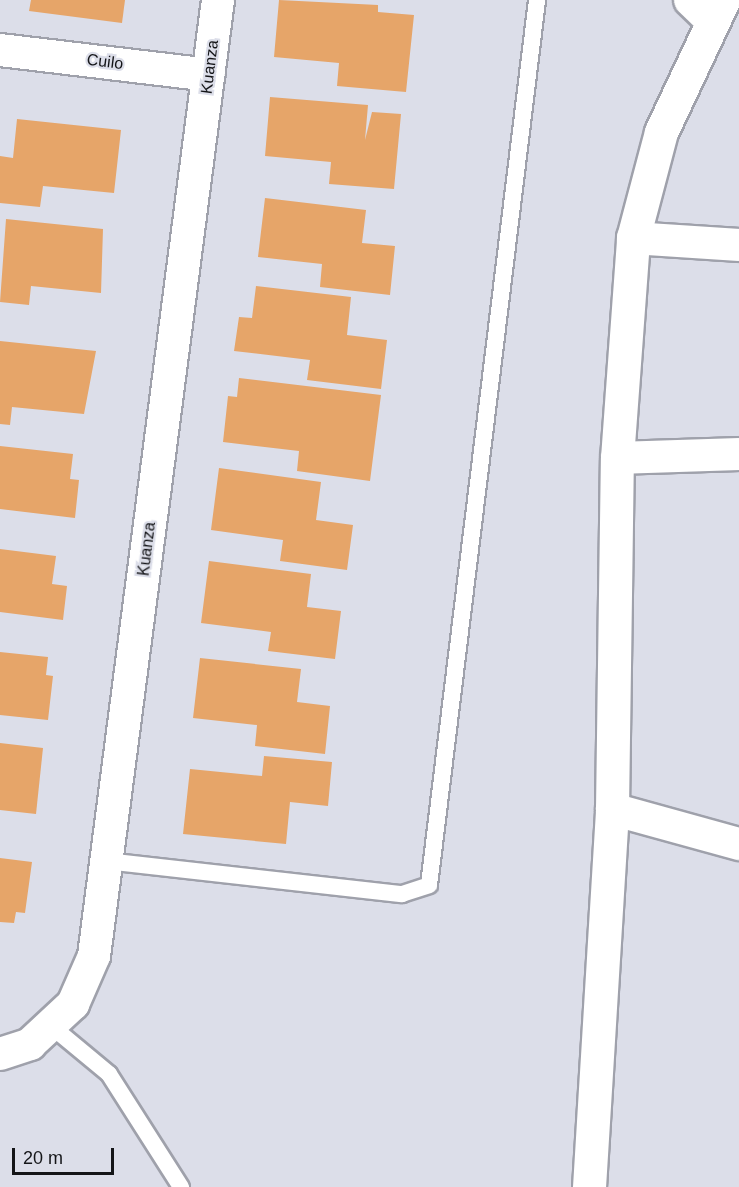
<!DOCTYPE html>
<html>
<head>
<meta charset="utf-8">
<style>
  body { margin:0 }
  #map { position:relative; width:739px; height:1187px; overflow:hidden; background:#dcdee9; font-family:Arial,sans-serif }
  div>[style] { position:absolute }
  .building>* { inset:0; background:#e6a569 }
  .roads { filter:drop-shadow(2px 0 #9fa1ab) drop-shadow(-2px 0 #9fa1ab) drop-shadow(0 2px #9fa1ab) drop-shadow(0 -2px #9fa1ab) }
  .lane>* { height:16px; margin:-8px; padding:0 8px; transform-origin:8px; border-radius:8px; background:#fff }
  .street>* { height:32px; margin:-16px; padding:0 16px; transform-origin:16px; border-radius:16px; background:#fff }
  .secondary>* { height:33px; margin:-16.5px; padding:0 16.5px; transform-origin:16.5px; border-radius:16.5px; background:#fff }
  span { translate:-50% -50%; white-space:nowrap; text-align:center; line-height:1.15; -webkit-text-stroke:4.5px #dcdee9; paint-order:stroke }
  .street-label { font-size:16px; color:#141518 }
  .scale { position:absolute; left:12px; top:1148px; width:102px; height:27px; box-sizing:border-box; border:3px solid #141518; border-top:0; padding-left:8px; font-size:18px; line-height:21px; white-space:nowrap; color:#141518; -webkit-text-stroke:4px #dcdee9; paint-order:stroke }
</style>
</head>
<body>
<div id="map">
  <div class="building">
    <i style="clip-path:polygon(31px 0,125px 0,122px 23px,29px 11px)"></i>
    <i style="clip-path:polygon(279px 0,378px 5px,378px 12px,414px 15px,406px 92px,337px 86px,339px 63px,274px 57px)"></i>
    <i style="clip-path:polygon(270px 97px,368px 105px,365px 140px,372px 112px,401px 114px,394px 189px,329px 184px,331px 162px,265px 156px)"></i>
    <i style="clip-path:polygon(17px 119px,121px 130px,114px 193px,43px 186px,40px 207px,0 203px,0 156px,13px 158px)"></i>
    <i style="clip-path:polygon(265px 198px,366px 210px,362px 243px,395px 246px,390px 295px,320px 287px,322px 264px,258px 257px)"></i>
    <i style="clip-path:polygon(6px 219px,103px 229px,101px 293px,31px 286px,29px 305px,0 302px)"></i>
    <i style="clip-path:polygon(256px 286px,351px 297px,347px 335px,387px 340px,381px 389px,307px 380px,310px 360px,234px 351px,239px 317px,252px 318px)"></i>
    <i style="clip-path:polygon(0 341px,96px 351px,84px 414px,12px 407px,10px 425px,0 424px)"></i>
    <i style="clip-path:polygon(239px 378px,381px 395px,370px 481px,297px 471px,299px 451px,223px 442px,228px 396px,237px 397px)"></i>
    <i style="clip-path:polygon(0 446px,73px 454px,70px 479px,79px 480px,75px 518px,0 509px)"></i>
    <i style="clip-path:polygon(219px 468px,321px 482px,316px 520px,353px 525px,347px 570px,280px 561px,283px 540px,211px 530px)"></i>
    <i style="clip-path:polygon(0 549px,56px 556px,52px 584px,67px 586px,63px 620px,0 612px)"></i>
    <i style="clip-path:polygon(209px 561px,311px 574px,307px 607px,341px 611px,335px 659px,268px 651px,271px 632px,201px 623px)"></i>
    <i style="clip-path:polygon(0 652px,48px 657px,46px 675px,53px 676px,48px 720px,0 715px)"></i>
    <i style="clip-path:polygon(200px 658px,301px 669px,297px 702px,330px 706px,325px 754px,255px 746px,257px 725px,193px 718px)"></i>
    <i style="clip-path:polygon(0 743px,43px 748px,36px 814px,0 810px)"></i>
    <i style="clip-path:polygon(264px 756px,332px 762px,328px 806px,290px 802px,286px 844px,183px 834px,190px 769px,262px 776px)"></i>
    <i style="clip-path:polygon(0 858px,32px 862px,25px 913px,16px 912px,14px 923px,0 922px)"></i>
  </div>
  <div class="roads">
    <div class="lane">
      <i style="left:106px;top:861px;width:298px;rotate:6.4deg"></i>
      <i style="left:402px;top:894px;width:28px;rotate:-18deg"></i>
      <i style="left:429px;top:885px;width:892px;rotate:-83.04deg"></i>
      <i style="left:50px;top:1025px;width:77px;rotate:39.7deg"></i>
      <i style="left:109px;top:1074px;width:134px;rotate:57.5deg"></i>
    </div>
    <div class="street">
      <i style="left:690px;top:0;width:29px;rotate:44deg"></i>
      <i style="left:0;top:50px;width:210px;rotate:6.8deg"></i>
      <i style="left:633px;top:238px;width:106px;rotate:3.8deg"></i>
      <i style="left:617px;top:458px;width:122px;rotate:-1.9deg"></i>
      <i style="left:612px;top:809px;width:132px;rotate:15.4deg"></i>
      <i style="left:0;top:1054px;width:32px;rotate:-18deg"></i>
      <i style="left:30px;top:1044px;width:59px;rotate:-42.9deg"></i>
      <i style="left:73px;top:1004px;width:52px;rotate:-66.4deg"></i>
      <i style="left:94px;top:956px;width:964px;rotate:-82.61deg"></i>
    </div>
    <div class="secondary">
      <i style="left:589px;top:1187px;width:379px;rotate:-86.5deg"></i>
      <i style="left:612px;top:809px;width:351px;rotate:-89.2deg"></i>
      <i style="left:617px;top:458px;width:221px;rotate:-85.8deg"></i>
      <i style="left:633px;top:238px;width:110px;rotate:-75.2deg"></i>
      <i style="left:661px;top:132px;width:146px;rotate:-64.8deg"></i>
    </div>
  </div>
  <div class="street-label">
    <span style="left:105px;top:62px;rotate:7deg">Cuilo</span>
    <span style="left:210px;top:67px;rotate:-83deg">Kuanza</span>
    <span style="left:147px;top:549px;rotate:-83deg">Kuanza</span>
  </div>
  <div class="scale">20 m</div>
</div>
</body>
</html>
